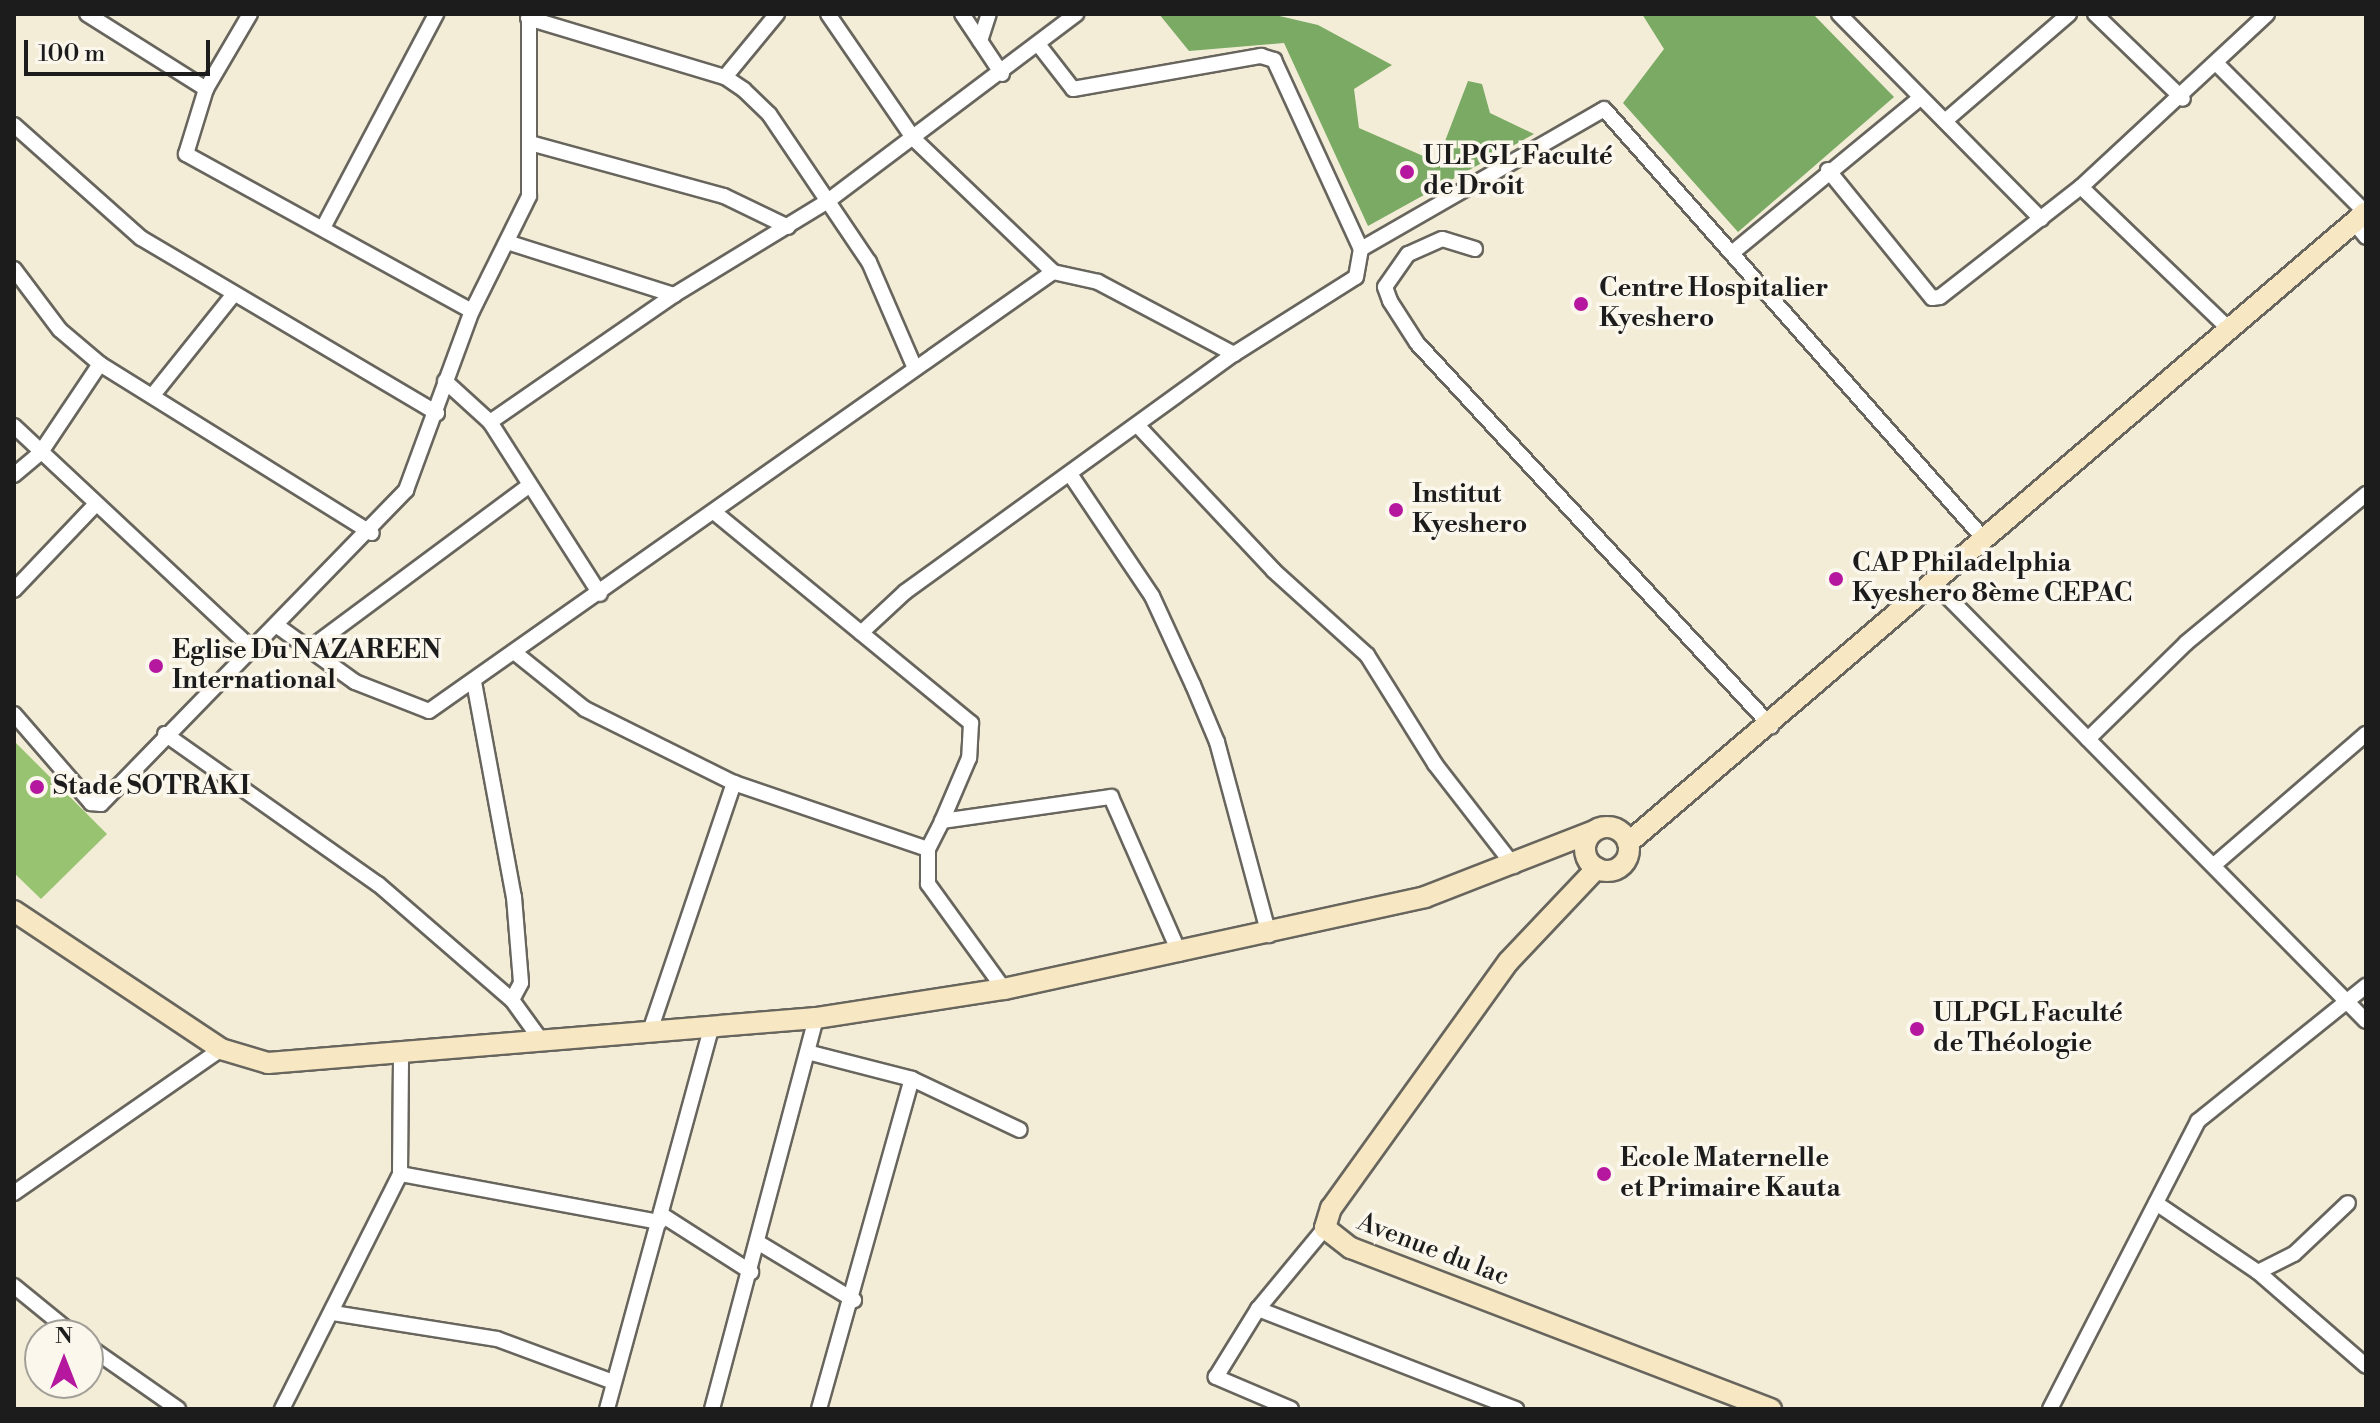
<!DOCTYPE html>
<html>
<head>
<meta charset="utf-8">
<style>
  body { margin:0 }
  #map { position:relative; width:2380px; height:1423px; overflow:hidden; background:#f3edd7; font-family:"Libre Bodoni",serif }
  div>[style] { position:absolute }
  .green>* { inset:0; background:#98c472 }
  .forest>* { inset:0; background:#7aaa64 }
  .roads { filter:drop-shadow(2px 0 #67655d) drop-shadow(-2px 0 #67655d) drop-shadow(0 2px #67655d) drop-shadow(0 -2px #67655d) }
  .street>* { height:14px; margin:-7px; padding:0 7px; transform-origin:7px; border-radius:7px; background:#fff }
  .secondary>* { height:20px; margin:-10px; padding:0 10px; transform-origin:10px; border-radius:10px; background:#f7e8c3 }
  .secondary>.ring { margin:-10px; padding:0; box-sizing:content-box; background:none; border:20px solid #f7e8c3; border-radius:50% }
  .dots>* { width:22px; height:22px; translate:-50% -50%; box-sizing:border-box; border:4px solid #fbf7ec; border-radius:50% }
  span { translate:-50% -50%; white-space:nowrap; text-align:center; line-height:1.15; -webkit-text-stroke:7px #fbf7ec; paint-order:stroke }
  .poi-label { font-size:26px; color:#1c1c1c; font-weight:700 }
  .left { translate:0 -50%; text-align:left }
  .street-label { font-size:26px; color:#1c1c1c }
  .frame { position:absolute; inset:0; border:16px solid #1c1c1c; pointer-events:none }
  .north { position:absolute; left:24px; top:1319px; width:80px; height:80px; box-sizing:border-box; background:#fbf7ec; border:2px solid #a29f99; border-radius:50%; rotate:0deg; font-size:22px; font-weight:700; line-height:32px; text-align:center; color:#1c1c1c }
  .north::after { content:''; display:block; margin:auto; width:28px; height:36px; background:#b5179e; clip-path:polygon(50% 0,100% 100%,50% 72%,0 100%) }
  .scale { position:absolute; left:24px; top:40px; width:186px; height:36px; box-sizing:border-box; border:4px solid #1c1c1c; border-top:0; padding-left:10px; font-size:24px; line-height:28px; white-space:nowrap; color:#1c1c1c; -webkit-text-stroke:6px #fbf7ec; paint-order:stroke }
</style>
</head>
<body>
<div id="map">
  <div class="green">
    <i style="clip-path:polygon(14px 741px,107px 834px,41px 899px,14px 873px)"></i>
  </div>
  <div class="forest">
    <i style="clip-path:polygon(1159px 14px,1271px 14px,1318px 25px,1392px 65px,1354px 89px,1359px 128px,1437px 162px,1468px 81px,1482px 84px,1490px 113px,1534px 134px,1368px 226px,1284px 43px,1189px 51px)"></i>
    <i style="clip-path:polygon(1642px 14px,1813px 14px,1894px 97px,1738px 232px,1623px 103px,1664px 49px)"></i>
  </div>
  <div class="roads">
    <div class="street">
      <i style="left:87px;top:14px;width:141px;rotate:32.2deg"></i>
      <i style="left:250px;top:14px;width:87px;rotate:120.4deg"></i>
      <i style="left:206px;top:89px;width:68px;rotate:107.1deg"></i>
      <i style="left:186px;top:154px;width:326px;rotate:28.8deg"></i>
      <i style="left:828px;top:14px;width:152px;rotate:55.5deg"></i>
      <i style="left:914px;top:139px;width:192px;rotate:43.7deg"></i>
      <i style="left:1053px;top:272px;width:46px;rotate:12.5deg"></i>
      <i style="left:1098px;top:282px;width:154px;rotate:27.9deg"></i>
      <i style="left:962px;top:14px;width:72px;rotate:56.3deg"></i>
      <i style="left:1839px;top:14px;width:288px;rotate:45.4deg"></i>
      <i style="left:2095px;top:14px;width:122px;rotate:44deg"></i>
      <i style="left:528px;top:18px;width:206px;rotate:16.7deg"></i>
      <i style="left:725px;top:77px;width:23px;rotate:34deg"></i>
      <i style="left:744px;top:90px;width:35px;rotate:44deg"></i>
      <i style="left:769px;top:114px;width:179px;rotate:56deg"></i>
      <i style="left:869px;top:262px;width:113px;rotate:66.6deg"></i>
      <i style="left:980px;top:41px;width:28px;rotate:-72deg"></i>
      <i style="left:1038px;top:44px;width:57px;rotate:52.1deg"></i>
      <i style="left:1073px;top:89px;width:191px;rotate:-10deg"></i>
      <i style="left:1261px;top:56px;width:14px;rotate:17deg"></i>
      <i style="left:1274px;top:60px;width:208px;rotate:65.3deg"></i>
      <i style="left:2217px;top:64px;width:209px;rotate:45deg"></i>
      <i style="left:725px;top:77px;width:82px;rotate:-50.5deg"></i>
      <i style="left:1945px;top:121px;width:164px;rotate:-40.8deg"></i>
      <i style="left:14px;top:125px;width:170px;rotate:41.7deg"></i>
      <i style="left:141px;top:238px;width:344px;rotate:30.6deg"></i>
      <i style="left:530px;top:143px;width:201px;rotate:15.3deg"></i>
      <i style="left:724px;top:196px;width:71px;rotate:25.8deg"></i>
      <i style="left:1828px;top:170px;width:165px;rotate:50.9deg"></i>
      <i style="left:1932px;top:298px;width:8px;rotate:-7deg"></i>
      <i style="left:1940px;top:297px;width:179px;rotate:-38deg"></i>
      <i style="left:2081px;top:187px;width:254px;rotate:-42.9deg"></i>
      <i style="left:2081px;top:187px;width:208px;rotate:43.8deg"></i>
      <i style="left:2354px;top:222px;width:19px;rotate:51deg"></i>
      <i style="left:325px;top:224px;width:238px;rotate:-62.1deg"></i>
      <i style="left:510px;top:243px;width:172px;rotate:17.6deg"></i>
      <i style="left:1475px;top:249px;width:34px;rotate:-163deg"></i>
      <i style="left:1442px;top:239px;width:37px;rotate:156deg"></i>
      <i style="left:1408px;top:254px;width:40px;rotate:124.9deg"></i>
      <i style="left:1385px;top:287px;width:15px;rotate:70deg"></i>
      <i style="left:1390px;top:301px;width:50px;rotate:57.3deg"></i>
      <i style="left:1417px;top:343px;width:522px;rotate:47.25deg"></i>
      <i style="left:1732px;top:253px;width:244px;rotate:-39.5deg"></i>
      <i style="left:14px;top:269px;width:76px;rotate:53deg"></i>
      <i style="left:60px;top:330px;width:52px;rotate:40.4deg"></i>
      <i style="left:100px;top:364px;width:320px;rotate:31.9deg"></i>
      <i style="left:445px;top:381px;width:61px;rotate:42.3deg"></i>
      <i style="left:490px;top:422px;width:204px;rotate:57.4deg"></i>
      <i style="left:153px;top:395px;width:128px;rotate:-51.3deg"></i>
      <i style="left:490px;top:422px;width:224px;rotate:-34.6deg"></i>
      <i style="left:674px;top:295px;width:180px;rotate:-31.4deg"></i>
      <i style="left:828px;top:201px;width:311px;rotate:-37deg"></i>
      <i style="left:14px;top:426px;width:325px;rotate:43.1deg"></i>
      <i style="left:1139px;top:427px;width:197px;rotate:46.8deg"></i>
      <i style="left:1274px;top:571px;width:125px;rotate:42.1deg"></i>
      <i style="left:1367px;top:655px;width:128px;rotate:58deg"></i>
      <i style="left:1435px;top:764px;width:129px;rotate:52.2deg"></i>
      <i style="left:1070px;top:474px;width:147px;rotate:56.1deg"></i>
      <i style="left:1152px;top:596px;width:98px;rotate:65.3deg"></i>
      <i style="left:1193px;top:685px;width:62px;rotate:67.2deg"></i>
      <i style="left:1217px;top:742px;width:200px;rotate:74.9deg"></i>
      <i style="left:14px;top:475px;width:35px;rotate:-40deg"></i>
      <i style="left:41px;top:452px;width:106px;rotate:-56.2deg"></i>
      <i style="left:714px;top:512px;width:333px;rotate:39.4deg"></i>
      <i style="left:971px;top:723px;width:35px;rotate:93deg"></i>
      <i style="left:969px;top:758px;width:69px;rotate:113.2deg"></i>
      <i style="left:1936px;top:585px;width:612px;rotate:45.4deg"></i>
      <i style="left:14px;top:590px;width:119px;rotate:-46.4deg"></i>
      <i style="left:276px;top:625px;width:97px;rotate:35.8deg"></i>
      <i style="left:355px;top:682px;width:79px;rotate:21.4deg"></i>
      <i style="left:429px;top:711px;width:763px;rotate:-35.13deg"></i>
      <i style="left:861px;top:633px;width:60px;rotate:-43deg"></i>
      <i style="left:905px;top:592px;width:406px;rotate:-35.9deg"></i>
      <i style="left:1234px;top:354px;width:144px;rotate:-32.3deg"></i>
      <i style="left:1356px;top:277px;width:28px;rotate:-80deg"></i>
      <i style="left:1361px;top:249px;width:280px;rotate:-29.9deg"></i>
      <i style="left:1604px;top:109px;width:574px;rotate:48.53deg"></i>
      <i style="left:309px;top:649px;width:272px;rotate:-36.6deg"></i>
      <i style="left:514px;top:652px;width:91px;rotate:38.8deg"></i>
      <i style="left:585px;top:709px;width:166px;rotate:26.4deg"></i>
      <i style="left:734px;top:783px;width:205px;rotate:18.8deg"></i>
      <i style="left:474px;top:682px;width:219px;rotate:79.5deg"></i>
      <i style="left:514px;top:897px;width:86px;rotate:85.3deg"></i>
      <i style="left:521px;top:983px;width:19px;rotate:118deg"></i>
      <i style="left:14px;top:714px;width:118px;rotate:49.1deg"></i>
      <i style="left:91px;top:803px;width:10px;rotate:6deg"></i>
      <i style="left:101px;top:804px;width:438px;rotate:-45.8deg"></i>
      <i style="left:406px;top:490px;width:191px;rotate:-69.8deg"></i>
      <i style="left:472px;top:311px;width:128px;rotate:-63.6deg"></i>
      <i style="left:529px;top:196px;width:182px;rotate:-90deg"></i>
      <i style="left:165px;top:734px;width:261px;rotate:35.2deg"></i>
      <i style="left:378px;top:884px;width:177px;rotate:40.9deg"></i>
      <i style="left:512px;top:1000px;width:44px;rotate:54.2deg"></i>
      <i style="left:2088px;top:739px;width:137px;rotate:-44.4deg"></i>
      <i style="left:2186px;top:643px;width:234px;rotate:-39.6deg"></i>
      <i style="left:2214px;top:865px;width:201px;rotate:-40.8deg"></i>
      <i style="left:1004px;top:989px;width:130px;rotate:-125.9deg"></i>
      <i style="left:928px;top:884px;width:35px;rotate:-90deg"></i>
      <i style="left:928px;top:849px;width:31px;rotate:-63deg"></i>
      <i style="left:942px;top:821px;width:171px;rotate:-8.1deg"></i>
      <i style="left:1111px;top:797px;width:171px;rotate:66.3deg"></i>
      <i style="left:651px;top:1028px;width:259px;rotate:-71.3deg"></i>
      <i style="left:811px;top:1053px;width:104px;rotate:14.4deg"></i>
      <i style="left:912px;top:1079px;width:119px;rotate:25.3deg"></i>
      <i style="left:400px;top:1174px;width:264px;rotate:10.5deg"></i>
      <i style="left:14px;top:1193px;width:252px;rotate:-34.8deg"></i>
      <i style="left:2156px;top:1203px;width:123px;rotate:34.1deg"></i>
      <i style="left:2258px;top:1272px;width:143px;rotate:41deg"></i>
      <i style="left:662px;top:1215px;width:106px;rotate:32.6deg"></i>
      <i style="left:759px;top:1243px;width:111px;rotate:31deg"></i>
      <i style="left:2258px;top:1272px;width:40px;rotate:-26.6deg"></i>
      <i style="left:2294px;top:1254px;width:74px;rotate:-43.4deg"></i>
      <i style="left:14px;top:1286px;width:77px;rotate:39.2deg"></i>
      <i style="left:1258px;top:1309px;width:277px;rotate:21.2deg"></i>
      <i style="left:333px;top:1313px;width:166px;rotate:9deg"></i>
      <i style="left:497px;top:1339px;width:124px;rotate:20.3deg"></i>
      <i style="left:88px;top:1346px;width:110px;rotate:35deg"></i>
      <i style="left:282px;top:1409px;width:263px;rotate:-63.3deg"></i>
      <i style="left:400px;top:1174px;width:123px;rotate:-89.5deg"></i>
      <i style="left:607px;top:1409px;width:399px;rotate:-74.7deg"></i>
      <i style="left:712px;top:1409px;width:405px;rotate:-75.1deg"></i>
      <i style="left:819px;top:1409px;width:343px;rotate:-74.3deg"></i>
      <i style="left:1291px;top:1409px;width:82px;rotate:-156.9deg"></i>
      <i style="left:1216px;top:1377px;width:80px;rotate:-58.3deg"></i>
      <i style="left:1258px;top:1309px;width:105px;rotate:-50.4deg"></i>
      <i style="left:2050px;top:1409px;width:324px;rotate:-62.8deg"></i>
      <i style="left:2198px;top:1121px;width:216px;rotate:-38.8deg"></i>
    </div>
    <div class="secondary">
      <i class="ring" style="left:1585px;top:827px;width:24px;height:24px"></i>
      <i style="left:1628px;top:843px;width:971px;rotate:-40.53deg"></i>
      <i style="left:1597px;top:868px;width:129px;rotate:133.4deg"></i>
      <i style="left:1508px;top:962px;width:303px;rotate:125.7deg"></i>
      <i style="left:1331px;top:1208px;width:21px;rotate:107deg"></i>
      <i style="left:1325px;top:1228px;width:33px;rotate:38deg"></i>
      <i style="left:1351px;top:1248px;width:450px;rotate:21deg"></i>
      <i style="left:14px;top:911px;width:249px;rotate:33.7deg"></i>
      <i style="left:221px;top:1049px;width:49px;rotate:16.6deg"></i>
      <i style="left:268px;top:1063px;width:550px;rotate:-4.69deg"></i>
      <i style="left:816px;top:1018px;width:190px;rotate:-8.8deg"></i>
      <i style="left:1004px;top:989px;width:431px;rotate:-12.3deg"></i>
      <i style="left:1425px;top:897px;width:179px;rotate:-21.3deg"></i>
    </div>
  </div>
  <div class="dots">
    <i style="left:1407px;top:172px;background:#b5179e"></i>
    <i style="left:1581px;top:304px;background:#b5179e"></i>
    <i style="left:1396px;top:510px;background:#b5179e"></i>
    <i style="left:1836px;top:579px;background:#b5179e"></i>
    <i style="left:156px;top:666px;background:#b5179e"></i>
    <i style="left:37px;top:787px;background:#b5179e"></i>
    <i style="left:1917px;top:1029px;background:#b5179e"></i>
    <i style="left:1604px;top:1174px;background:#b5179e"></i>
  </div>
  <div class="poi-label">
    <span class="left" style="left:1423px;top:172px">ULPGL Faculté<br>de Droit</span>
    <span class="left" style="left:1599px;top:304px">Centre Hospitalier<br>Kyeshero</span>
    <span class="left" style="left:1412px;top:510px">Institut<br>Kyeshero</span>
    <span class="left" style="left:1852px;top:579px">CAP Philadelphia<br>Kyeshero 8ème CEPAC</span>
    <span class="left" style="left:172px;top:666px">Eglise Du NAZAREEN<br>International</span>
    <span class="left" style="left:53px;top:787px">Stade SOTRAKI</span>
    <span class="left" style="left:1933px;top:1029px">ULPGL Faculté<br>de Théologie</span>
    <span class="left" style="left:1620px;top:1174px">Ecole Maternelle<br>et Primaire Kauta</span>
  </div>
  <div class="street-label">
    <span style="left:1433px;top:1250px;rotate:21deg">Avenue du lac</span>
  </div>
  <div class="frame"></div>
  <div class="north">N</div>
  <div class="scale">100 m</div>
</div>
</body>
</html>
